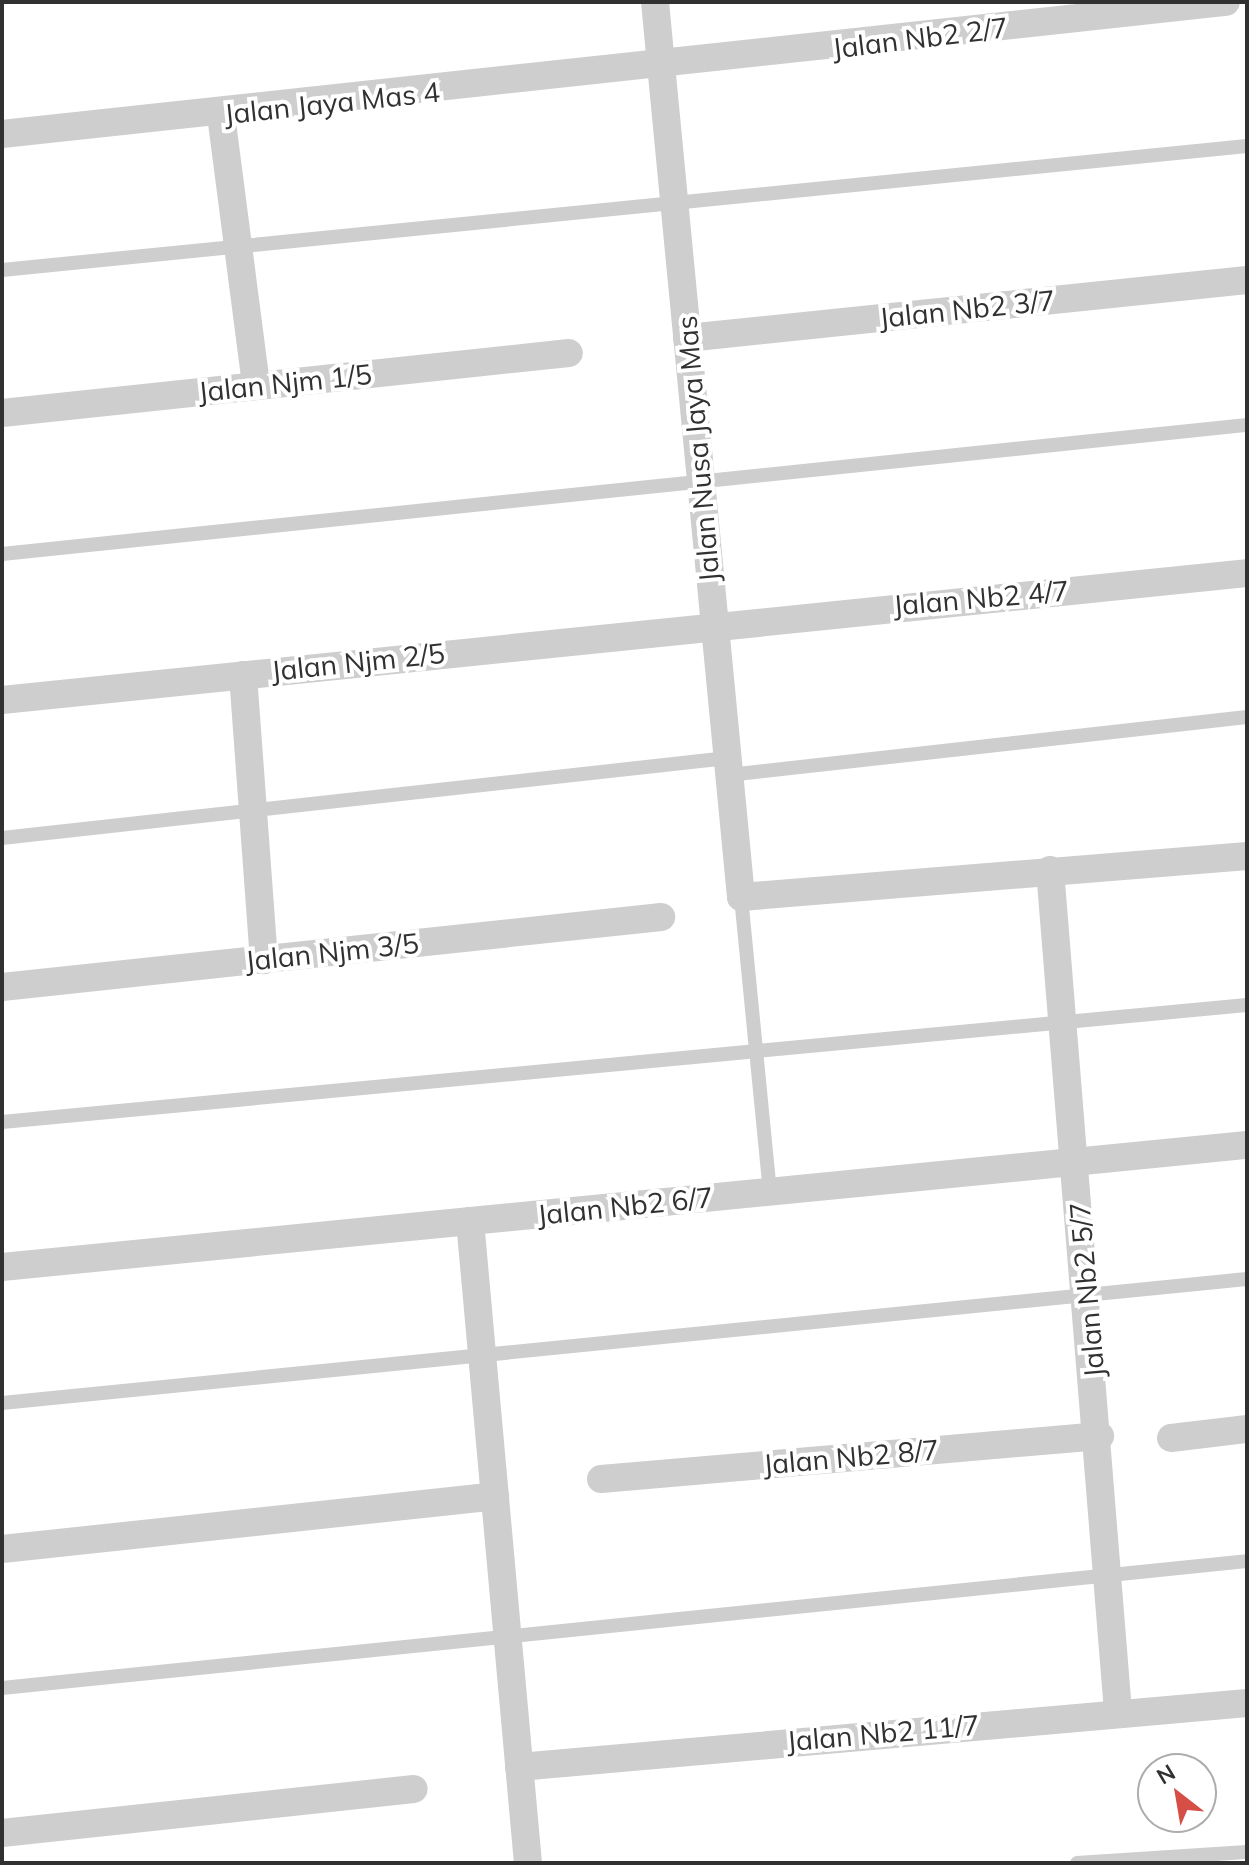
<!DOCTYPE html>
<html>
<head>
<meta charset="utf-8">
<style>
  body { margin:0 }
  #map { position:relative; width:1249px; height:1865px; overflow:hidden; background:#fff; font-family:Mulish,sans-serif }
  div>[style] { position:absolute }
  .lane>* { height:14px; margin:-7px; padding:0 7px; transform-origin:7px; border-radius:7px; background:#cecece }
  .street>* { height:28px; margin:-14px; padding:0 14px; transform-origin:14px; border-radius:14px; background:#cecece }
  span { translate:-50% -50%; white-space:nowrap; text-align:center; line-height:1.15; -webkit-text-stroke:8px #fff; paint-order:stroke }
  .street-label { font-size:28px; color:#313131 }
  .frame { position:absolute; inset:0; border:4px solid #313131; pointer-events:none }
  .north { position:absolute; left:1137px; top:1753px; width:80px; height:80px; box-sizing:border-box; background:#fff; border:2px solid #adadad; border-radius:50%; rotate:329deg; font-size:22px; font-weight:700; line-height:32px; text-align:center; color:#313131 }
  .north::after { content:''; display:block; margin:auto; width:28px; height:36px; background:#d64e45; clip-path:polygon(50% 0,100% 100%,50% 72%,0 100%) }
</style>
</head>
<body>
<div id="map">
  <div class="lane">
    <i style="left:2px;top:270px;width:1251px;rotate:-5.69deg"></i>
    <i style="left:2px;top:554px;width:1252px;rotate:-5.92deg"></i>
    <i style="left:729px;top:775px;width:521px;rotate:-6.39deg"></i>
    <i style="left:2px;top:838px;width:730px;rotate:-6.29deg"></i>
    <i style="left:741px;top:897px;width:296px;rotate:84.4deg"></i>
    <i style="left:2px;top:1122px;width:1250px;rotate:-5.37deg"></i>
    <i style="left:2px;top:1403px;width:1251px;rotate:-5.69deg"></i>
    <i style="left:2px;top:1688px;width:1251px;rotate:-5.82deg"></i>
    <i style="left:1077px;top:1863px;width:170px;rotate:-3.7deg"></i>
  </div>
  <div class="street">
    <i style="left:655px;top:2px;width:899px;rotate:84.51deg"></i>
    <i style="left:741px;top:897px;width:508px;rotate:-4.63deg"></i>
    <i style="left:221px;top:115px;width:273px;rotate:82.6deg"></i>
    <i style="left:2px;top:134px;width:1231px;rotate:-6.16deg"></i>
    <i style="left:687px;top:338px;width:563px;rotate:-5.91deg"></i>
    <i style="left:2px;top:413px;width:570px;rotate:-6.04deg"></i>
    <i style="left:243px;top:675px;width:286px;rotate:85.8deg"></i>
    <i style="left:2px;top:700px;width:1251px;rotate:-5.82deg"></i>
    <i style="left:1050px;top:870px;width:844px;rotate:85.38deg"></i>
    <i style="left:2px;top:987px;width:663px;rotate:-6.06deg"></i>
    <i style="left:470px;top:1221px;width:645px;rotate:84.84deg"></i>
    <i style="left:2px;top:1267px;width:1251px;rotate:-5.6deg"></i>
    <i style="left:1171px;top:1438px;width:77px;rotate:-6.8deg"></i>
    <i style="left:601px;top:1479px;width:501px;rotate:-4.93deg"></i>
    <i style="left:2px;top:1549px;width:496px;rotate:-6.1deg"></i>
    <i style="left:519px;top:1767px;width:731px;rotate:-5.02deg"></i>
    <i style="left:2px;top:1833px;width:414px;rotate:-6.1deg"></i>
  </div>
  <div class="street-label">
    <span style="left:920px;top:38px;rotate:-7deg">Jalan Nb2 2/7</span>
    <span style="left:332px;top:103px;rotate:-6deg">Jalan Jaya Mas 4</span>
    <span style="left:967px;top:309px;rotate:-6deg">Jalan Nb2 3/7</span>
    <span style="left:285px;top:383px;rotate:-6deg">Jalan Njm 1/5</span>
    <span style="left:698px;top:449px;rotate:-95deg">Jalan Nusa Jaya Mas</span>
    <span style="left:981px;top:598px;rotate:-5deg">Jalan Nb2 4/7</span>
    <span style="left:358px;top:662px;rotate:-6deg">Jalan Njm 2/5</span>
    <span style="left:332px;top:952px;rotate:-6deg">Jalan Njm 3/5</span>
    <span style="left:625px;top:1206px;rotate:-6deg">Jalan Nb2 6/7</span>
    <span style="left:1087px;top:1290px;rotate:-95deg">Jalan Nb2 5/7</span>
    <span style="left:851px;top:1457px;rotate:-5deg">Jalan Nb2 8/7</span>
    <span style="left:883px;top:1733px;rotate:-5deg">Jalan Nb2 11/7</span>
  </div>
  <div class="frame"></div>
  <div class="north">N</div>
</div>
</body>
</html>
